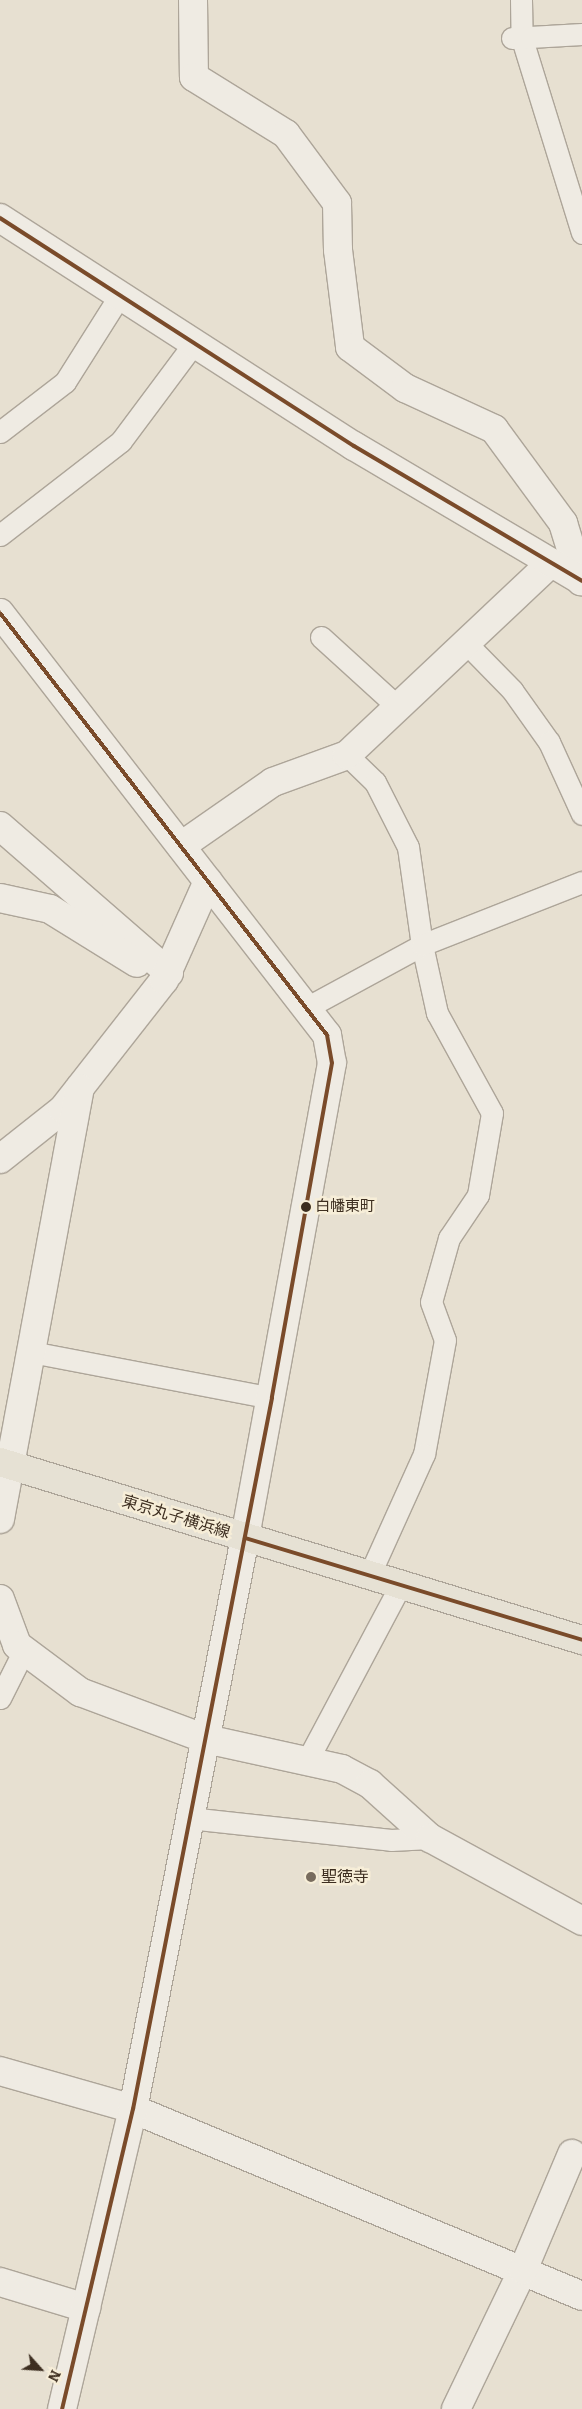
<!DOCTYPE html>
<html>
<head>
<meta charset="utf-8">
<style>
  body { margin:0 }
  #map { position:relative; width:582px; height:2409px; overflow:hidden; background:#e7e0d1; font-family:Bitter,"Noto Sans JP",serif }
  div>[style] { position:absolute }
  .roads { filter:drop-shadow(1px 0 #ada599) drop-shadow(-1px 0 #ada599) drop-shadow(0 1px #ada599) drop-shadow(0 -1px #ada599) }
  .lane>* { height:21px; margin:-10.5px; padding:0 10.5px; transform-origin:10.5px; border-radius:10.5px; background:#efebe3 }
  .street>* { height:28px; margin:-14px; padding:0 14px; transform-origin:14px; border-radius:14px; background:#efebe3 }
  .secondary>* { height:28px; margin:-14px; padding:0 14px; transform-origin:14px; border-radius:14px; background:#efebe3 }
  .primary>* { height:28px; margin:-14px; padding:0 14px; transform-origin:14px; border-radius:14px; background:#e6e1d4 }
  .bus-1>* { height:4px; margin:-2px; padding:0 2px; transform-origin:2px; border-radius:2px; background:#7a4b2a }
  .dots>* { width:14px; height:14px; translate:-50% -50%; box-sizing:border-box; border:2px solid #f7eed8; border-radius:50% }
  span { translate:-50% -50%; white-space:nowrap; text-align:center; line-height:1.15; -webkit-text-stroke:5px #f7eed8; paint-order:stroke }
  .bus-label { font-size:15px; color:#3d2e20 }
  .left { translate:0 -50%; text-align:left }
  .street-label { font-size:16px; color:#3d2e20 }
  .poi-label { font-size:16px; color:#3d2e20 }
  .north { position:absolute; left:15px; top:2344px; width:50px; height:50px; -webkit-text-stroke:4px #f7eed8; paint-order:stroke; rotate:116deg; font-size:14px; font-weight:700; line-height:20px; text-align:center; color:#3d2e20 }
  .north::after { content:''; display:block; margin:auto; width:18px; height:22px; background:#3d2e20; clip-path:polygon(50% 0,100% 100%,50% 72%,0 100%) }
</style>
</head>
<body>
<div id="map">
  <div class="roads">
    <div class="lane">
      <i style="left:521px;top:0;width:39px;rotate:89deg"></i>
      <i style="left:522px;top:39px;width:203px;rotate:72.8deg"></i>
      <i style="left:512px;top:38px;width:70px;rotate:-3.3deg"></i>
      <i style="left:0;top:432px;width:82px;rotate:-37.6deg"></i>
      <i style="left:65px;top:382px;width:103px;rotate:-57.7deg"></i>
      <i style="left:0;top:535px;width:153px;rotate:-37.8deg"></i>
      <i style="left:121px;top:441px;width:122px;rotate:-53.3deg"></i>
      <i style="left:321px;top:637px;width:104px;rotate:42.3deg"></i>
      <i style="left:466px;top:643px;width:66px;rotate:45.6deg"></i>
      <i style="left:512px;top:690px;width:64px;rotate:54.6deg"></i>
      <i style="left:549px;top:742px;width:79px;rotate:65.4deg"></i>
      <i style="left:347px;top:755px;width:39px;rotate:44deg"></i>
      <i style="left:375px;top:782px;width:73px;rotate:63.1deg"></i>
      <i style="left:408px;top:847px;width:99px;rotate:81.9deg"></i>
      <i style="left:422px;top:945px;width:70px;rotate:77.6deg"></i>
      <i style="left:437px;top:1013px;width:114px;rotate:61.2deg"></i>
      <i style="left:492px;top:1113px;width:83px;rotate:99.7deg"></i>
      <i style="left:478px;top:1195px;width:52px;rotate:124deg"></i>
      <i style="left:449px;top:1238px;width:66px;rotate:105.7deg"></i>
      <i style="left:431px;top:1302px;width:40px;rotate:69.8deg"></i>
      <i style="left:445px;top:1340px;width:116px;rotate:100.4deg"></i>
      <i style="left:424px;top:1454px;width:134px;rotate:114.3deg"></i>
      <i style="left:306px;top:1008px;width:132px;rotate:-28.5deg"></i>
      <i style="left:422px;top:945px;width:172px;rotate:-21.5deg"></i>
      <i style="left:31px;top:1352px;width:245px;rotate:10.8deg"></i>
      <i style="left:0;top:1698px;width:54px;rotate:-63.4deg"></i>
      <i style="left:308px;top:1759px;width:196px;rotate:-62deg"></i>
      <i style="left:189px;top:1818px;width:203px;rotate:6.2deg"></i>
      <i style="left:391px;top:1840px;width:39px;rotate:-3deg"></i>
    </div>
    <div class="street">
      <i style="left:193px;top:0;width:77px;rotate:89.3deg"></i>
      <i style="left:194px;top:77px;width:108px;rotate:31.8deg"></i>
      <i style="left:286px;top:134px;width:86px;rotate:53.5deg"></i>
      <i style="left:337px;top:203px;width:47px;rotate:88.8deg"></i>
      <i style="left:338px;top:250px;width:98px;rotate:82.9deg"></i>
      <i style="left:350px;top:347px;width:69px;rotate:36.7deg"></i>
      <i style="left:405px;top:388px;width:98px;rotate:24.7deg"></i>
      <i style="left:494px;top:429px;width:117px;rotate:53.7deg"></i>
      <i style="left:563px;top:523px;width:61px;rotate:72.8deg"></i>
      <i style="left:0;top:826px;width:224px;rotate:41deg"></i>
      <i style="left:181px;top:846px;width:112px;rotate:-34.8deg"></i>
      <i style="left:273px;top:782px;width:79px;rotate:-20deg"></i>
      <i style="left:347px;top:755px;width:280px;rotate:-43.3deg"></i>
      <i style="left:0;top:898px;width:51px;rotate:12.4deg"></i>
      <i style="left:50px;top:909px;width:102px;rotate:31.8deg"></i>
      <i style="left:0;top:1159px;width:80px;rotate:-38.4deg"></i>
      <i style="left:63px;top:1109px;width:164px;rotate:-51.9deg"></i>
      <i style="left:164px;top:980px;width:108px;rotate:-66deg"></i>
      <i style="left:0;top:1519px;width:438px;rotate:-79.5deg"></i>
      <i style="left:0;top:1599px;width:49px;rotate:69.7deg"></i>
      <i style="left:17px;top:1645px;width:79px;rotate:36.7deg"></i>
      <i style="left:80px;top:1692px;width:134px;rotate:20.5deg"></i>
      <i style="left:206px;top:1739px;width:139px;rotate:12.4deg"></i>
      <i style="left:342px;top:1769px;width:32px;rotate:28deg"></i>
      <i style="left:370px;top:1784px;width:81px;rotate:42deg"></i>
      <i style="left:430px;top:1838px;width:173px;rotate:28.6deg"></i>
      <i style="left:0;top:2071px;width:138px;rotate:15.9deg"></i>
      <i style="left:133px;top:2109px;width:486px;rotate:22.6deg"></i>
      <i style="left:0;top:2282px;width:90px;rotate:16.8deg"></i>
      <i style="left:62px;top:2409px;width:308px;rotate:-76.7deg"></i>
      <i style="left:133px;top:2109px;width:582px;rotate:-78.9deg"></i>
      <i style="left:456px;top:2409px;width:154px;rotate:-64.3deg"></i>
      <i style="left:523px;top:2270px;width:126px;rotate:-67.1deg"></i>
    </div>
    <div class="secondary">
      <i style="left:0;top:218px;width:421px;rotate:32.8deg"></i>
      <i style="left:354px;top:446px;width:265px;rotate:30.6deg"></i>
      <i style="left:0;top:613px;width:534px;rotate:52.23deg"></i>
      <i style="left:327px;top:1035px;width:28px;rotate:80deg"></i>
      <i style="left:332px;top:1063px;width:483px;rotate:100.4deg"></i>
    </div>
    <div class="primary">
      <i style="left:0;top:1462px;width:609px;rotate:17.01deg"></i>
    </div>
  </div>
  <div class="bus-1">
    <i style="left:0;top:218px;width:421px;rotate:32.8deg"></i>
    <i style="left:354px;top:446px;width:265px;rotate:30.6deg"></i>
    <i style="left:0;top:613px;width:534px;rotate:52.23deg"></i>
    <i style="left:327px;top:1035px;width:28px;rotate:80deg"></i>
    <i style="left:332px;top:1063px;width:340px;rotate:100.2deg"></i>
    <i style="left:272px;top:1398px;width:724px;rotate:101.06deg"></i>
    <i style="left:133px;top:2109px;width:308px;rotate:103.3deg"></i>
    <i style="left:245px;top:1538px;width:352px;rotate:16.8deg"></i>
  </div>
  <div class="dots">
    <i style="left:306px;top:1207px;background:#3d2e20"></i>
    <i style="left:311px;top:1877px;background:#786c5e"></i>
  </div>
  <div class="bus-label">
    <span class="left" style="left:315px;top:1207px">白幡東町</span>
  </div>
  <div class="street-label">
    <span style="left:176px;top:1517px;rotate:17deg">東京丸子横浜線</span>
  </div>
  <div class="poi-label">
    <span class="left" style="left:321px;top:1877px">聖徳寺</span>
  </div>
  <div class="north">N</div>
</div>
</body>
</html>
